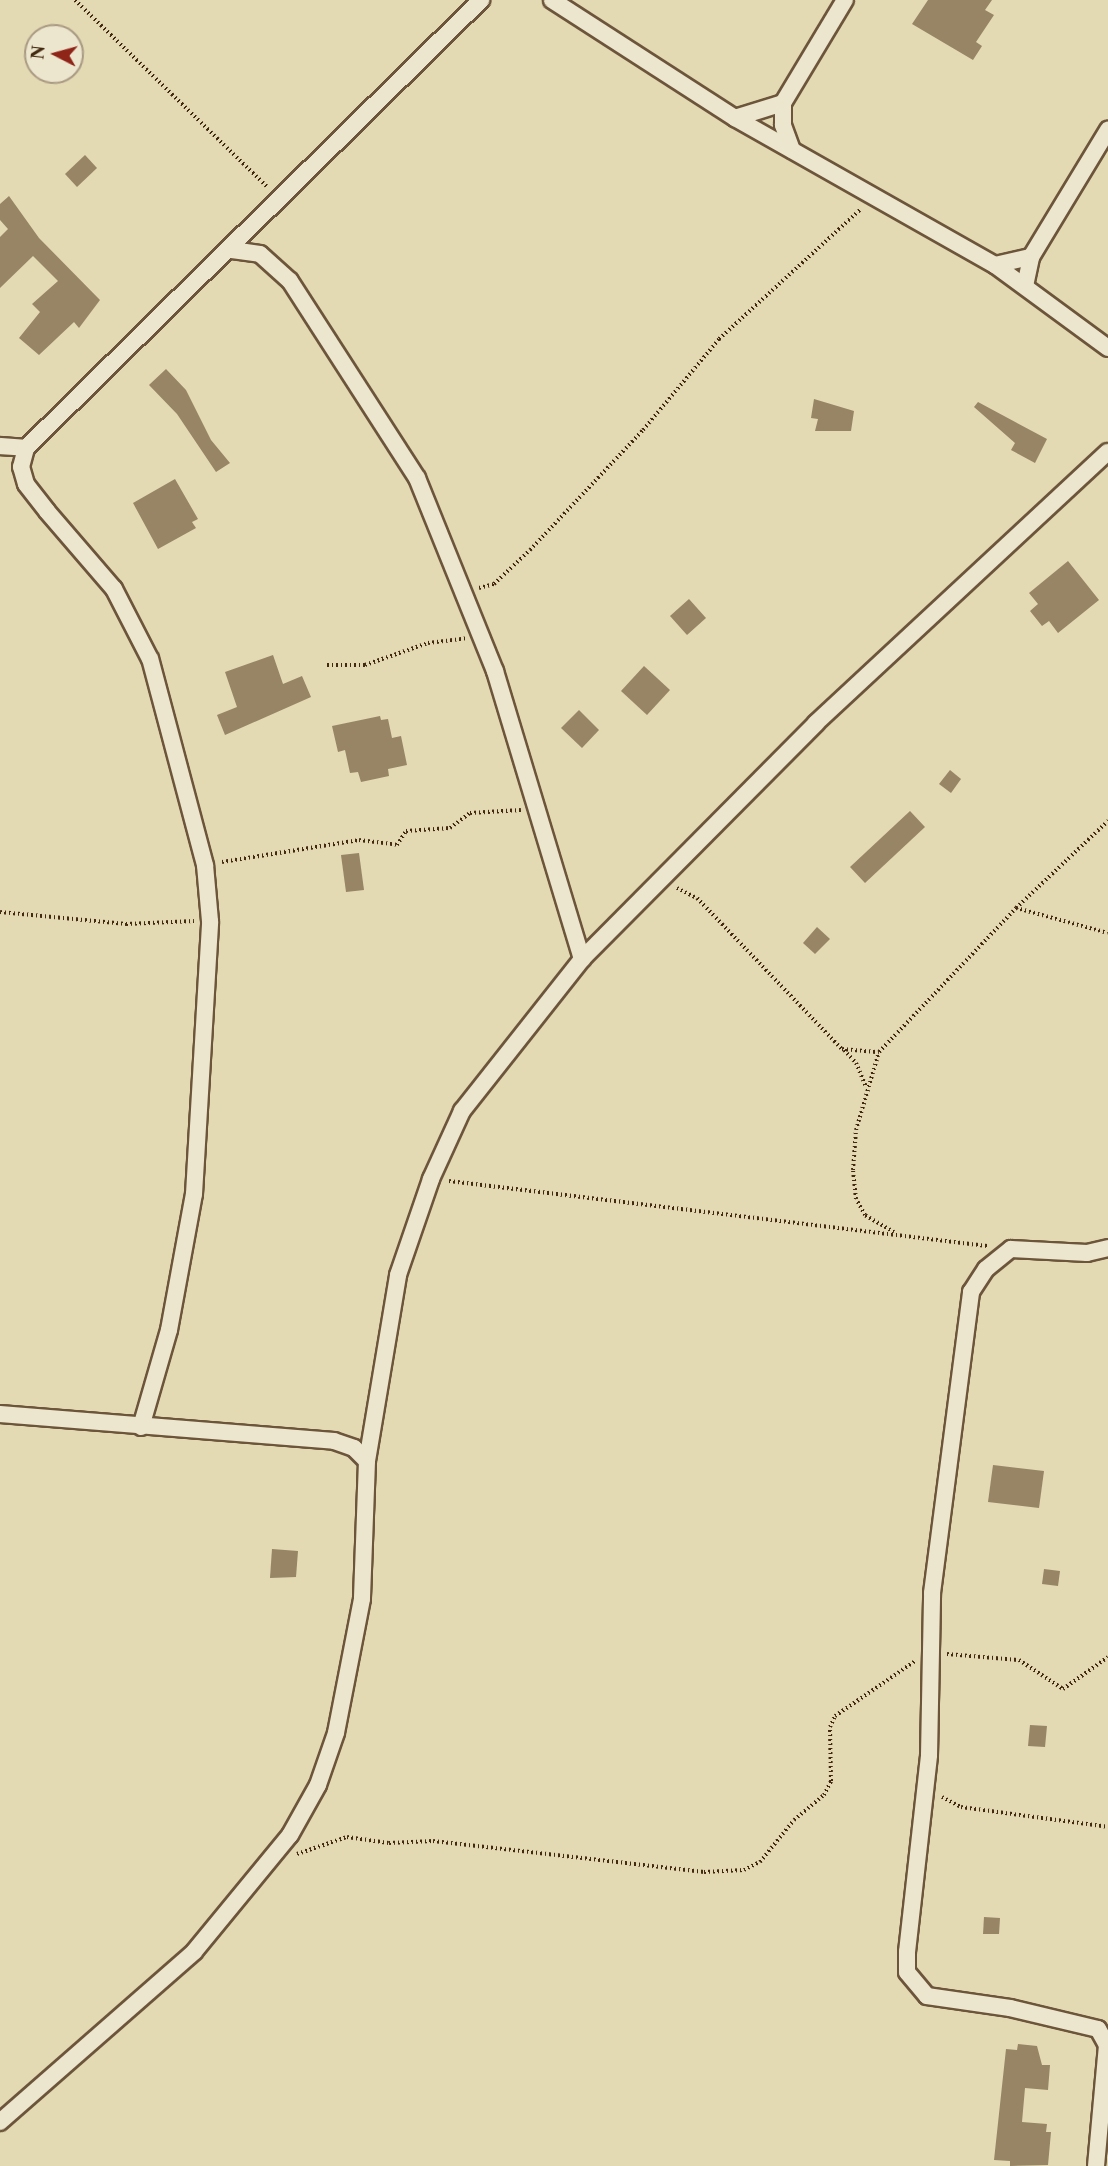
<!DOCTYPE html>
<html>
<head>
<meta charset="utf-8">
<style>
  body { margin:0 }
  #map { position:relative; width:1108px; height:2166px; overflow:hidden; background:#e3d9b3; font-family:"Libre Caslon Text",serif }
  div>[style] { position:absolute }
  .building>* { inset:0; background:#978565 }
  .path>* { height:4px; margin-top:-2px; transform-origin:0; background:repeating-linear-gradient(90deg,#442911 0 1.5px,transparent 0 4.5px) }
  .roads { filter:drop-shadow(2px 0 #6c553a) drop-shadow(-2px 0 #6c553a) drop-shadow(0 2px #6c553a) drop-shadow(0 -2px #6c553a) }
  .street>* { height:16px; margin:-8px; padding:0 8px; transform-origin:8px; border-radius:8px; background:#ede6ce }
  span { translate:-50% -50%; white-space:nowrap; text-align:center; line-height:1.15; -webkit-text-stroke:6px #ede6ce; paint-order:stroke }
  .north { position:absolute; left:24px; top:24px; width:60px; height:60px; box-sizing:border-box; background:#ede6ce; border:2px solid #a99a82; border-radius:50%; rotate:276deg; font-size:16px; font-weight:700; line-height:24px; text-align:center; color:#442911 }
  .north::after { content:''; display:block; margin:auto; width:21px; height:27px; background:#8f2418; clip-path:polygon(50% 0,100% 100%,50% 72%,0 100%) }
</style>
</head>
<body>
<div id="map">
  <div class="building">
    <i style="clip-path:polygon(928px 0,992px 0,985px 10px,994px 15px,976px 42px,982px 46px,973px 60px,912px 24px)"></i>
    <i style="clip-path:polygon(85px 155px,97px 168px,77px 187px,65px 174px)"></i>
    <i style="clip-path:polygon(9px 196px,39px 238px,100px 300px,79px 328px,74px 322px,39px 355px,19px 338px,40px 312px,32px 304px,58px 281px,33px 256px,0 288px,0 237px,8px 229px,0 220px,0 204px)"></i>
    <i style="clip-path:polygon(166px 369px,186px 390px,211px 440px,230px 463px,216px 472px,177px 414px,149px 385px)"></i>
    <i style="clip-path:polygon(814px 399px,854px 411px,851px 431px,815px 431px,818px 419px,811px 418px)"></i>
    <i style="clip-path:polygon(978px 402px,1047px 439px,1035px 463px,1011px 450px,1015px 443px,974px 407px)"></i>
    <i style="clip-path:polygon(175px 479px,198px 519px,192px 522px,196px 528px,158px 549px,133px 503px)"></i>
    <i style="clip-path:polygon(1068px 561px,1099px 600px,1058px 633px,1049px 621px,1042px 626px,1030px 611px,1038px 604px,1029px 593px)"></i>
    <i style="clip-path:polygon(689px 599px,706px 618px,687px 635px,670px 616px)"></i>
    <i style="clip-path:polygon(273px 655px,283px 684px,302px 676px,311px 697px,225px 735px,217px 715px,237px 707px,225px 672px)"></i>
    <i style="clip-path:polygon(644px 666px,670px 690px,647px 715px,621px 691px)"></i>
    <i style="clip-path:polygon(579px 710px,599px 730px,582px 748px,561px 728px)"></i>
    <i style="clip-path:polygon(380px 716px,381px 720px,388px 719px,392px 738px,401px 736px,407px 765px,388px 769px,389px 776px,361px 782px,358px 772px,350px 773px,345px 750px,338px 752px,332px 726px)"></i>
    <i style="clip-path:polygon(950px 770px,961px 779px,951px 793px,939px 784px)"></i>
    <i style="clip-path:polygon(910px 811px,925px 827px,865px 883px,850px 867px)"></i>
    <i style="clip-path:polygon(359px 853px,364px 890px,346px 892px,341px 855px)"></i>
    <i style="clip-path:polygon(817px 927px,830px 939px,815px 954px,803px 943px)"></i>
    <i style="clip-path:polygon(993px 1465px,1044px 1471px,1039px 1508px,988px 1502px)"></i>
    <i style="clip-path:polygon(272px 1549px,298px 1551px,296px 1577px,270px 1578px)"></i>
    <i style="clip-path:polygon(1044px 1569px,1060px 1571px,1058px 1586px,1042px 1584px)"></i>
    <i style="clip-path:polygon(1030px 1725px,1047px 1726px,1045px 1747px,1028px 1746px)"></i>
    <i style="clip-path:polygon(984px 1917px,1000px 1918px,999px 1934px,983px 1934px)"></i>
    <i style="clip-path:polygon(1018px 2044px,1037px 2046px,1042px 2065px,1050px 2065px,1048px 2090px,1025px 2088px,1022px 2122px,1047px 2124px,1046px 2132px,1051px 2132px,1048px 2165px,1010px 2166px,1010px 2161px,994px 2160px,1006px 2049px,1017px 2050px)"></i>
  </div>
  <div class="path">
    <i style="left:75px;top:0;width:269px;rotate:44.2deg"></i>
    <i style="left:479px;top:588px;width:16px;rotate:-15deg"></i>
    <i style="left:494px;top:584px;width:50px;rotate:-43.4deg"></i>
    <i style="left:530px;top:550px;width:165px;rotate:-46.7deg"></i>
    <i style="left:643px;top:430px;width:119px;rotate:-50.1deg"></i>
    <i style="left:719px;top:339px;width:193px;rotate:-42.5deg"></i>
    <i style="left:327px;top:665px;width:38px"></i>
    <i style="left:365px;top:665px;width:67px;rotate:-19.2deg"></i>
    <i style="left:428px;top:643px;width:38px;rotate:-7deg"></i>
    <i style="left:222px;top:862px;width:139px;rotate:-9.1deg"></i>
    <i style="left:359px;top:840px;width:38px;rotate:7deg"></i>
    <i style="left:397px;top:845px;width:17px;rotate:-57deg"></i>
    <i style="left:406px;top:831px;width:44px;rotate:-3.9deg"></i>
    <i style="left:450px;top:828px;width:25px;rotate:-37deg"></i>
    <i style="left:470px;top:813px;width:51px;rotate:-3.4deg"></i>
    <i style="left:677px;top:888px;width:22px;rotate:27deg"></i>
    <i style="left:697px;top:898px;width:209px;rotate:46.2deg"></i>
    <i style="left:842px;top:1049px;width:37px;rotate:5deg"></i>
    <i style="left:1016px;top:908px;width:95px;rotate:15.2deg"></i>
    <i style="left:0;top:912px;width:127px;rotate:5.4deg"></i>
    <i style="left:126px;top:924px;width:68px;rotate:-2.5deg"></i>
    <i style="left:844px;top:1050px;width:18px;rotate:47deg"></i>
    <i style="left:856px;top:1063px;width:26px;rotate:67deg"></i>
    <i style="left:449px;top:1181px;width:542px;rotate:6.89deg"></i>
    <i style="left:894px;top:1232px;width:34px;rotate:-150deg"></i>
    <i style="left:865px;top:1215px;width:18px;rotate:-119deg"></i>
    <i style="left:856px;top:1199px;width:29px;rotate:-96deg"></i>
    <i style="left:853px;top:1170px;width:40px;rotate:-85.7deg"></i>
    <i style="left:856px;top:1130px;width:81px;rotate:-73.6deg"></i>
    <i style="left:879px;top:1052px;width:199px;rotate:-46.4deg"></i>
    <i style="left:1016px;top:908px;width:127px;rotate:-43.4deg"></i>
    <i style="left:947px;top:1654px;width:72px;rotate:4.8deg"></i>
    <i style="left:1019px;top:1660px;width:53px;rotate:33.4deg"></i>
    <i style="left:1063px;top:1689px;width:55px;rotate:-35.4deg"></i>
    <i style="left:942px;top:1797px;width:21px;rotate:28deg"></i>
    <i style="left:961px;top:1807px;width:148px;rotate:7.7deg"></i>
    <i style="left:297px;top:1854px;width:53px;rotate:-18.8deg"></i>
    <i style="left:347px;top:1837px;width:42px;rotate:8.1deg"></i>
    <i style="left:389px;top:1843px;width:44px;rotate:-2.6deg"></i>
    <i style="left:433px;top:1841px;width:273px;rotate:6.5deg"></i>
    <i style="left:704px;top:1872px;width:40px;rotate:-2.9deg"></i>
    <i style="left:744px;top:1870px;width:18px;rotate:-27deg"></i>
    <i style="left:760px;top:1862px;width:54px;rotate:-51deg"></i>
    <i style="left:794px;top:1820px;width:39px;rotate:-40deg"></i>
    <i style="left:824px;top:1795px;width:16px;rotate:-63deg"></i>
    <i style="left:831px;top:1781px;width:54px;rotate:-91.1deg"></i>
    <i style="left:830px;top:1727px;width:12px;rotate:-66deg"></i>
    <i style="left:835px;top:1716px;width:97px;rotate:-34.5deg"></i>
  </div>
  <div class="roads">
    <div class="street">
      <i style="left:552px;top:0;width:218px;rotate:32.8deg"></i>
      <i style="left:735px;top:118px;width:299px;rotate:29.5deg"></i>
      <i style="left:995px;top:265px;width:140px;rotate:36.3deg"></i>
      <i style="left:735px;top:118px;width:50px;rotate:-17.4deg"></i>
      <i style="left:792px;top:150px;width:27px;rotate:-110deg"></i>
      <i style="left:783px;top:125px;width:22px;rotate:-90deg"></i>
      <i style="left:783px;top:103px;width:120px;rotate:-59deg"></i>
      <i style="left:232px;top:250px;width:28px;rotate:8deg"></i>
      <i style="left:260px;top:254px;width:40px;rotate:42deg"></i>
      <i style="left:290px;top:281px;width:234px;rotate:57.2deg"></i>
      <i style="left:417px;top:478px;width:208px;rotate:68deg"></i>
      <i style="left:495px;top:671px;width:301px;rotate:73.2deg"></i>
      <i style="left:995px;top:265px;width:37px;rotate:-13deg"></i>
      <i style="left:1025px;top:286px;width:30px;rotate:-78deg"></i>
      <i style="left:1031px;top:257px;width:149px;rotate:-58.8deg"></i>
      <i style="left:0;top:446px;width:26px;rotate:4deg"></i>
      <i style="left:0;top:1414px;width:335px;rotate:4.6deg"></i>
      <i style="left:334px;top:1441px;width:21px;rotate:19deg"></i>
      <i style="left:354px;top:1448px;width:18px;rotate:45deg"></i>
      <i style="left:367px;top:1461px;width:138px;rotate:92.1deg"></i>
      <i style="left:362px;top:1599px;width:136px;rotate:101deg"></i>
      <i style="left:336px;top:1733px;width:55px;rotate:109.1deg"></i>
      <i style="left:318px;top:1785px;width:57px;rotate:119.2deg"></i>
      <i style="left:290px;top:1835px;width:151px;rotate:129.4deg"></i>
      <i style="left:194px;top:1952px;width:258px;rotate:138.8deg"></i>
      <i style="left:141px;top:1427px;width:101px;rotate:-73.9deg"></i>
      <i style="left:169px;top:1330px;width:138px;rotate:-79.6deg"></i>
      <i style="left:194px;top:1194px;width:273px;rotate:-86.6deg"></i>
      <i style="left:210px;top:921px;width:56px;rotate:-95.1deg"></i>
      <i style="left:205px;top:865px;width:213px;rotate:-104.9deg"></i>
      <i style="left:150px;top:659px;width:79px;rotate:-117.2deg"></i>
      <i style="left:114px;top:589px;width:103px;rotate:-130.7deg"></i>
      <i style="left:47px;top:511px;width:34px;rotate:-128deg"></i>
      <i style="left:26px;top:484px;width:18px;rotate:-106deg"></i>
      <i style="left:21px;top:467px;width:20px;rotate:-75deg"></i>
      <i style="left:26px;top:448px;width:639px;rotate:-44.56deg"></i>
      <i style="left:367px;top:1461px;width:189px;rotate:-80.5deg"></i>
      <i style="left:398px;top:1275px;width:102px;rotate:-71deg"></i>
      <i style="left:431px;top:1179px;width:75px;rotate:-65.5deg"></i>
      <i style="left:462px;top:1111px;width:194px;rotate:-51.7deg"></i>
      <i style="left:582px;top:959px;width:332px;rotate:-45.2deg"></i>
      <i style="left:816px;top:723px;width:398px;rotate:-42.9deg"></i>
      <i style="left:1096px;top:2166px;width:121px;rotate:-84.8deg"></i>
      <i style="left:1107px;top:2045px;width:18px;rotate:-119deg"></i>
      <i style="left:1098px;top:2029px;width:90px;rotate:-166.6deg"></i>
      <i style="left:1010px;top:2008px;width:84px;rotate:-171.8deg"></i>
      <i style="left:927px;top:1996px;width:31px;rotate:-130deg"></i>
      <i style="left:907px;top:1972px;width:20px;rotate:-90deg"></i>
      <i style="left:907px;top:1952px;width:198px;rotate:-83.6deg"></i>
      <i style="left:929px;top:1755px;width:162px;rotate:-88.9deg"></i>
      <i style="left:932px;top:1593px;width:304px;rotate:-82.6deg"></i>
      <i style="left:971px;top:1292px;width:27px;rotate:-57deg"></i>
      <i style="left:986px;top:1269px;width:32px;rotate:-39deg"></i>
      <i style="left:1011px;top:1249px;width:76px;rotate:3deg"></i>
      <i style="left:1087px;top:1253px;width:22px;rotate:-13deg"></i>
    </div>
  </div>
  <div class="north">N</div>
</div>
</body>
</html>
